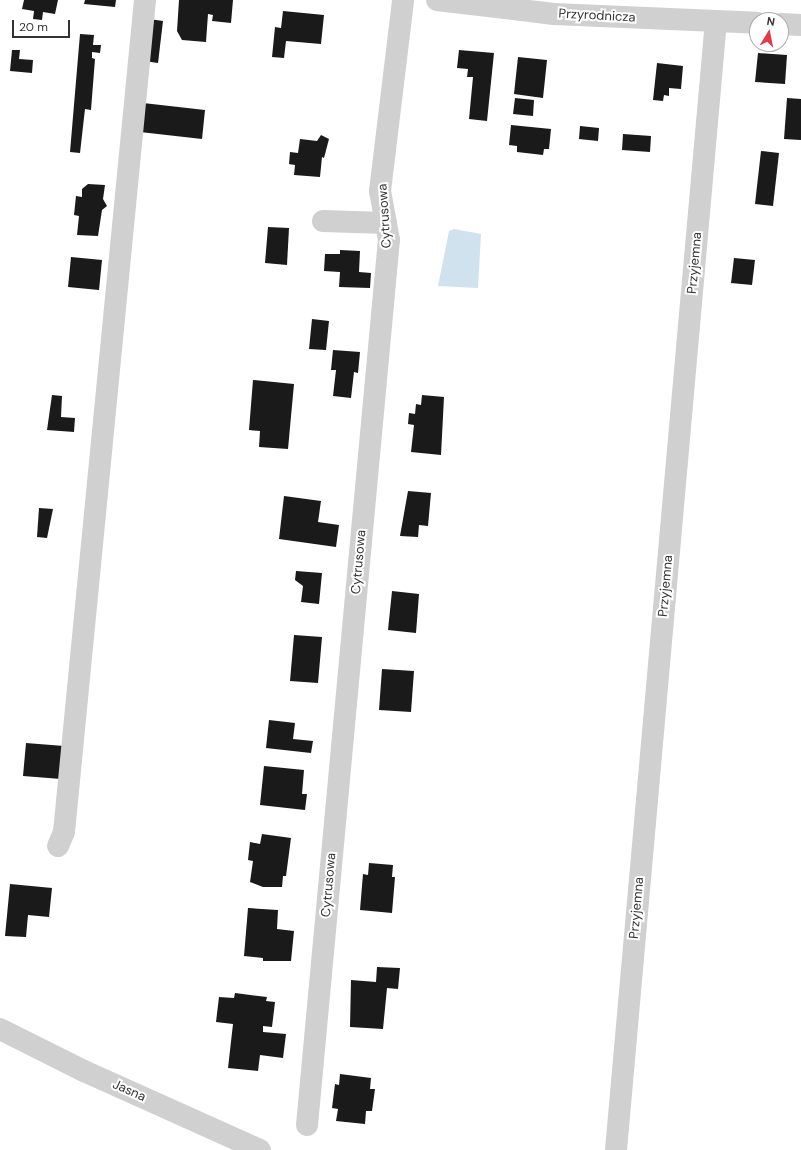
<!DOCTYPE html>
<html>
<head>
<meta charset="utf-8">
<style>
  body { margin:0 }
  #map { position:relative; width:801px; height:1150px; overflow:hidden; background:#fff; font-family:"DM Sans",sans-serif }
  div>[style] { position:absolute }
  .water>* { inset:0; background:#cfe2ee }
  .building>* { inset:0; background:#1a1a1a }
  .minor>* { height:22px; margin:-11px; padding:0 11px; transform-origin:11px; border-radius:11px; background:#d0d0d0 }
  span { translate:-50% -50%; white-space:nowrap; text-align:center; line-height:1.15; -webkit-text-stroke:4px #fff; paint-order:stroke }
  .street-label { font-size:13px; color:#333 }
  .north { position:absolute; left:749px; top:12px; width:40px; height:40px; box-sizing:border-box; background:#fff; border:1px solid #adadad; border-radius:50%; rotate:10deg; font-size:11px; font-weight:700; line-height:16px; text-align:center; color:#333 }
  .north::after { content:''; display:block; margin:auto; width:14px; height:18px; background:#e63946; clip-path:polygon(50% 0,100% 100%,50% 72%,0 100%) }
  .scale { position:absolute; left:12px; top:20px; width:58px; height:18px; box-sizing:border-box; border:2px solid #333; border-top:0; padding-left:5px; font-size:12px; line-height:14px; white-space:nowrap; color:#333; -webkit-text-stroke:3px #fff; paint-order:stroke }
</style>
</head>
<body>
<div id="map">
  <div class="water">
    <i style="clip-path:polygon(454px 229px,481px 234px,478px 288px,438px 286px,449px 231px)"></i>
  </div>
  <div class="building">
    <i style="clip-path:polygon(24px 0,58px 0,55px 14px,43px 12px,42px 20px,33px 19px,34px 11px,22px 9px)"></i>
    <i style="clip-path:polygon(85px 0,116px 0,115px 7px,84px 4px)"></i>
    <i style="clip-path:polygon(179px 0,233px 0,231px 23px,212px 21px,213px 15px,208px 14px,206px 42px,182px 40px,177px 31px)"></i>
    <i style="clip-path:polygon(283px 11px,324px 15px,321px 44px,286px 41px,284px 58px,272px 57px,275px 27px,281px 28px)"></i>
    <i style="clip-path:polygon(149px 19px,163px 21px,158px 63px,144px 61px)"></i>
    <i style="clip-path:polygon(80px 34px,94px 35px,93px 45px,101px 45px,100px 53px,92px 52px,92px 58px,95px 59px,91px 110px,85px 109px,80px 153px,70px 152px)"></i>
    <i style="clip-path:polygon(12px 50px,20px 50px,19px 59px,33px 60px,32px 73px,10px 71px)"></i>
    <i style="clip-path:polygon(459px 50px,494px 53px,487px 121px,469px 119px,473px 77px,467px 77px,468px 69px,457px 68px)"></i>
    <i style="clip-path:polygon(758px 53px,787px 55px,785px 84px,755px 82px)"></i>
    <i style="clip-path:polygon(518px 57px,547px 60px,543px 98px,514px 94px)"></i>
    <i style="clip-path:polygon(657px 63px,683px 66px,681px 89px,669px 88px,669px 96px,664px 95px,663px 101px,653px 100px)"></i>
    <i style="clip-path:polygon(515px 98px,534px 100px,533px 116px,513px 114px)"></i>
    <i style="clip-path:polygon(787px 98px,801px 99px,801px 140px,784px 139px)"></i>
    <i style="clip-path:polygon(143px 103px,205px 110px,202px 139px,140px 132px)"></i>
    <i style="clip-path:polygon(511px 125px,551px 129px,549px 149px,544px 149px,543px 155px,517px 152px,517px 146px,509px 145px)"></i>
    <i style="clip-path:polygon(580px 126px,599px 128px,598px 141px,579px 139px)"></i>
    <i style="clip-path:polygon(623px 134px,651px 136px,650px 152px,622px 150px)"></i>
    <i style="clip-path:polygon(321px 135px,329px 139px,324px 158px,322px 157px,320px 177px,294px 175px,295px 165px,289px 164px,290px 152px,298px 153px,300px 139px,317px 141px)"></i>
    <i style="clip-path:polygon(761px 151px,779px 153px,773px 206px,755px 204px)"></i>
    <i style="clip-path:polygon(88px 184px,105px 185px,103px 199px,107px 206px,102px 210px,98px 236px,77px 235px,79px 216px,74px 215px,76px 196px,82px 197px,82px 189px)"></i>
    <i style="clip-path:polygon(268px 227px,289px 228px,287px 265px,265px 263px)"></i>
    <i style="clip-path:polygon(340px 250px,360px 251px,359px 272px,371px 273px,370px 288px,339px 287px,340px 272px,324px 271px,325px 254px,340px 254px)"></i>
    <i style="clip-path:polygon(71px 257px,102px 260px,99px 290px,68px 287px)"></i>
    <i style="clip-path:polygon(734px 258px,755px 260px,752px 285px,731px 283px)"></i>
    <i style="clip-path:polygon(312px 319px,329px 321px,326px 350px,309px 349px)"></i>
    <i style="clip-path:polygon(333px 350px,360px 352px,358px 373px,354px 372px,351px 398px,333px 396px,336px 370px,331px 370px)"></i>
    <i style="clip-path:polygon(253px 380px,294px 384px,288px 449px,259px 447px,260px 431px,249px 430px)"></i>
    <i style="clip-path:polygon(52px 395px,62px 396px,61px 417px,75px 418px,74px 432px,47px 430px)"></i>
    <i style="clip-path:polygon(422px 395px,444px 397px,441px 455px,411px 452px,414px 425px,408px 424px,409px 413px,415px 414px,416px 404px,421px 405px)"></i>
    <i style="clip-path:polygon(408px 491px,431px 493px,428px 526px,419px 525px,418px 537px,400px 536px)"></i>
    <i style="clip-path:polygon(284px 496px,321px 501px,318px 522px,339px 525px,336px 547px,279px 539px)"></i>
    <i style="clip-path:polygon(39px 508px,53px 509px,47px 538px,37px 537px)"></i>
    <i style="clip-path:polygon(296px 571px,322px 573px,319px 604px,301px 602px,303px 586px,295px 580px)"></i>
    <i style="clip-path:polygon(392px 591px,419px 594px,416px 633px,388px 630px)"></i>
    <i style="clip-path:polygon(294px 635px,322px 637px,318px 683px,290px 681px)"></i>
    <i style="clip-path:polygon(382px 669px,414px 671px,411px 712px,379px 710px)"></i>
    <i style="clip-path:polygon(269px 720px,295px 723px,293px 739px,313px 741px,311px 753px,266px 748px)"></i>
    <i style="clip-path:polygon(26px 743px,64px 746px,61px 779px,23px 776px)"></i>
    <i style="clip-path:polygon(264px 766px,304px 770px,302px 794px,307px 794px,305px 810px,260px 805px)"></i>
    <i style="clip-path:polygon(262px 834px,291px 838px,286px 876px,283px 876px,282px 887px,263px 887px,250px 882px,253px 861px,248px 860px,250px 842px,260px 844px)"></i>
    <i style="clip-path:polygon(369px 863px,393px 865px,392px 877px,395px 877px,392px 913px,360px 910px,363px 874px,368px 875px)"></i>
    <i style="clip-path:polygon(10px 884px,52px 888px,49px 917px,28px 915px,26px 937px,5px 936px)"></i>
    <i style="clip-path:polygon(248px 908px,278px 910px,277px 929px,294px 931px,291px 961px,263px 961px,263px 958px,244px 956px)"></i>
    <i style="clip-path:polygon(377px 967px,400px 968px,398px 989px,387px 988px,383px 1029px,350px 1027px,351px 980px,376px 982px)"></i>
    <i style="clip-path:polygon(235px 993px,267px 997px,266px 1001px,275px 1002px,272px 1027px,263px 1026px,263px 1032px,286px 1034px,283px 1058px,260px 1055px,258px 1071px,228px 1068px,233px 1024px,216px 1022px,219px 997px,234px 998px)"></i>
    <i style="clip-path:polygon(340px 1074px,371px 1078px,370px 1089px,375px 1089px,372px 1111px,366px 1111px,365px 1124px,336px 1121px,338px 1109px,332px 1108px,335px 1084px,339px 1085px)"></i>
  </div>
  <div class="minor">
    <i style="left:437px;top:0;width:118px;rotate:6.8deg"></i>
    <i style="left:554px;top:14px;width:203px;rotate:2.5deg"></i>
    <i style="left:781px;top:24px;width:20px;rotate:3deg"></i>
    <i style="left:323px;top:221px;width:63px;rotate:1.8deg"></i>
    <i style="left:58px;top:846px;width:15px;rotate:-67deg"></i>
    <i style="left:64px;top:832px;width:836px;rotate:-84.44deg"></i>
    <i style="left:0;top:1029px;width:94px;rotate:26.6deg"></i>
    <i style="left:84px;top:1071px;width:193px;rotate:24.2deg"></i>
    <i style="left:307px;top:1125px;width:889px;rotate:-84.71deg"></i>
    <i style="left:389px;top:240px;width:50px;rotate:-100.4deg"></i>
    <i style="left:380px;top:191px;width:192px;rotate:-83.1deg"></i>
    <i style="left:616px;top:1150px;width:1133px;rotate:-84.94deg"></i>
  </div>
  <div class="street-label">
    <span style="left:597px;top:16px;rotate:3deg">Przyrodnicza</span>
    <span style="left:385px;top:216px;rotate:-94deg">Cytrusowa</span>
    <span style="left:695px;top:263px;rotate:-85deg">Przyjemna</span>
    <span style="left:359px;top:562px;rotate:-85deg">Cytrusowa</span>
    <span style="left:666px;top:586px;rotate:-85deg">Przyjemna</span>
    <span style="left:329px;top:885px;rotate:-85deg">Cytrusowa</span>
    <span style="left:637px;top:908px;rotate:-85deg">Przyjemna</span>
    <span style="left:129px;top:1091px;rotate:24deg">Jasna</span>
  </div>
  <div class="north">N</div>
  <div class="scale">20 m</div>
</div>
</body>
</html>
